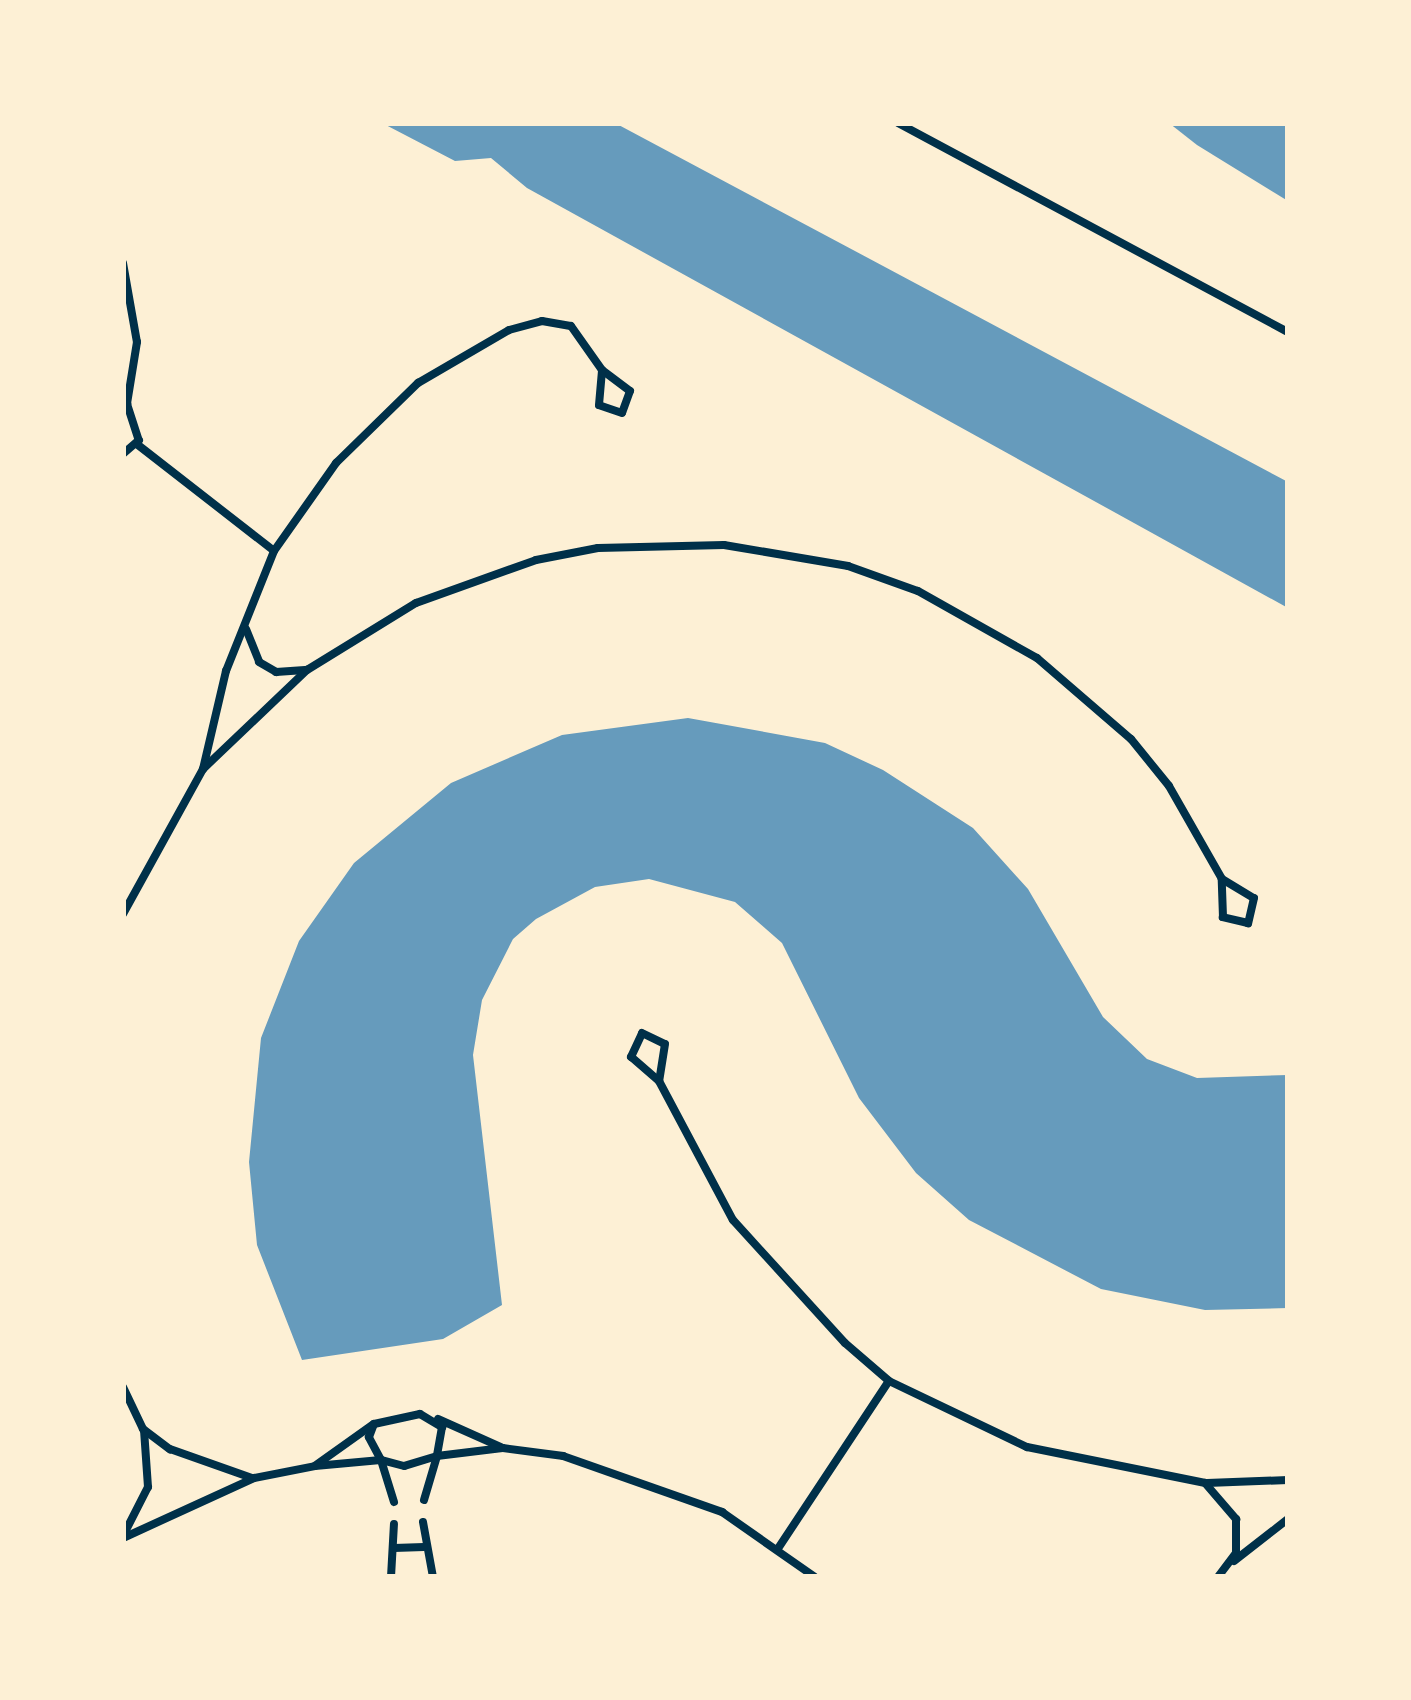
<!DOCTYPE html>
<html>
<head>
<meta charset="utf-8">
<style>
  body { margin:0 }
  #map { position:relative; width:1411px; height:1700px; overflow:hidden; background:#fdf0d5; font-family:Barlow,sans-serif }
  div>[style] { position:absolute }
  .water>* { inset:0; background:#669bbc }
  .minor>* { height:8px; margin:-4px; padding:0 4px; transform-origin:4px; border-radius:4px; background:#003049 }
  span { translate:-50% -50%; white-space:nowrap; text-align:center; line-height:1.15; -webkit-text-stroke:12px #fdf0d5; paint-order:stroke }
  .frame { position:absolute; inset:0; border:126px solid #fdf0d5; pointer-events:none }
</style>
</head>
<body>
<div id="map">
  <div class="water">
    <i style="clip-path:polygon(382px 123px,615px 123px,1288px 482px,1288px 608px,527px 188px,491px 158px,455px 161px)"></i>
    <i style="clip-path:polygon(1169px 123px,1288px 123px,1288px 201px,1197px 145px)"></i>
    <i style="clip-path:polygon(688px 718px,825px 743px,883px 770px,973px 828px,1028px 889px,1103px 1017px,1147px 1059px,1197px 1078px,1288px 1075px,1288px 1308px,1205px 1310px,1101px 1289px,969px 1220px,916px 1173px,859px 1098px,782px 943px,735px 902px,649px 879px,595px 887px,536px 919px,513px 939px,482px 1000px,473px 1055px,502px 1305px,443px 1339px,302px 1360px,257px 1245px,249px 1162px,261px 1038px,299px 941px,354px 863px,451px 783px,562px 735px)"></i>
  </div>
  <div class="minor">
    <i style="left:898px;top:123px;width:442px;rotate:28.2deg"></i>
    <i style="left:123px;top:263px;width:80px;rotate:80deg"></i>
    <i style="left:137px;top:342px;width:63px;rotate:99.2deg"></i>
    <i style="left:602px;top:370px;width:35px;rotate:37deg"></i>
    <i style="left:630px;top:391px;width:23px;rotate:110deg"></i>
    <i style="left:622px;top:413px;width:24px;rotate:-161deg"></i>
    <i style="left:599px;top:405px;width:35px;rotate:-85deg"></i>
    <i style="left:123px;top:408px;width:6px;rotate:-45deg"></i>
    <i style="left:127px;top:404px;width:38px;rotate:72deg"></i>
    <i style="left:139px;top:440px;width:21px;rotate:139deg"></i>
    <i style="left:138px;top:445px;width:172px;rotate:37.9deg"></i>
    <i style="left:246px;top:629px;width:35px;rotate:68deg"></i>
    <i style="left:259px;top:662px;width:20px;rotate:30deg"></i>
    <i style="left:276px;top:672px;width:29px;rotate:-4deg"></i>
    <i style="left:203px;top:769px;width:144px;rotate:-43.6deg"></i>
    <i style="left:307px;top:670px;width:128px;rotate:-31.6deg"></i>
    <i style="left:416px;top:603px;width:127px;rotate:-19.7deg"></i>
    <i style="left:536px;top:560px;width:63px;rotate:-11deg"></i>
    <i style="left:598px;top:548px;width:126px;rotate:-1.4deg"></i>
    <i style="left:724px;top:545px;width:126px;rotate:9.6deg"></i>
    <i style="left:848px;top:566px;width:74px;rotate:19.7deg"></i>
    <i style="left:918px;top:591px;width:137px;rotate:29.4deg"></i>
    <i style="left:1037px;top:658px;width:124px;rotate:40.8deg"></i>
    <i style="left:1131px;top:739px;width:60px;rotate:51deg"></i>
    <i style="left:1169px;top:786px;width:107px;rotate:60.3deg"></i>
    <i style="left:1222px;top:879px;width:37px;rotate:31deg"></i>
    <i style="left:1254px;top:898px;width:26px;rotate:103deg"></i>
    <i style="left:1248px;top:923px;width:26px;rotate:-167deg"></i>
    <i style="left:1223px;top:917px;width:38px;rotate:-92deg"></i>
    <i style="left:123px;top:914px;width:166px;rotate:-61.1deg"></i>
    <i style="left:203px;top:769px;width:101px;rotate:-76.8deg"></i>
    <i style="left:226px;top:671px;width:129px;rotate:-68.2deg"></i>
    <i style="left:274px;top:551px;width:108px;rotate:-54.8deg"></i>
    <i style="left:336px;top:463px;width:115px;rotate:-44.3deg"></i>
    <i style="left:418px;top:383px;width:105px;rotate:-30.2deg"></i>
    <i style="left:509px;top:330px;width:34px;rotate:-15deg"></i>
    <i style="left:542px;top:321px;width:29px;rotate:10deg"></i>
    <i style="left:571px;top:326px;width:54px;rotate:54.8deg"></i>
    <i style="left:642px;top:1033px;width:25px;rotate:26deg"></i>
    <i style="left:665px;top:1044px;width:37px;rotate:99deg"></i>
    <i style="left:659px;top:1081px;width:37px;rotate:-139deg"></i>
    <i style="left:631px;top:1057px;width:26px;rotate:-65deg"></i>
    <i style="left:659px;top:1081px;width:157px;rotate:62deg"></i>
    <i style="left:733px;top:1220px;width:166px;rotate:47.7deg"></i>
    <i style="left:845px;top:1343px;width:58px;rotate:40.8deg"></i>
    <i style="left:889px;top:1381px;width:153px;rotate:25.6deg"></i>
    <i style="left:1027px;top:1447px;width:182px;rotate:11.4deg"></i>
    <i style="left:1205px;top:1483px;width:48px;rotate:49.3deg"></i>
    <i style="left:1236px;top:1519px;width:34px;rotate:90deg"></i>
    <i style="left:1236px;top:1553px;width:30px;rotate:127deg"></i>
    <i style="left:123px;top:1387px;width:47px;rotate:64.5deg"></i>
    <i style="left:143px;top:1429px;width:34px;rotate:37deg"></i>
    <i style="left:170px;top:1449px;width:87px;rotate:19.5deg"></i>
    <i style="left:420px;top:1414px;width:26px;rotate:31deg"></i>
    <i style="left:442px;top:1427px;width:29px;rotate:100deg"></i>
    <i style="left:437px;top:1456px;width:34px;rotate:163deg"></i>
    <i style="left:404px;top:1466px;width:24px;rotate:-165deg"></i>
    <i style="left:381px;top:1460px;width:26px;rotate:-118deg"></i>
    <i style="left:369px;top:1437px;width:14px;rotate:-69deg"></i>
    <i style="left:374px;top:1424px;width:47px;rotate:-12.3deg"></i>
    <i style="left:438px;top:1419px;width:69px;rotate:24deg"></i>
    <i style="left:316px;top:1465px;width:69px;rotate:-35.5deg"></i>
    <i style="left:1207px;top:1483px;width:81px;rotate:-2.1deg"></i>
    <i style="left:424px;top:1500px;width:46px;rotate:-73.5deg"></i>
    <i style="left:437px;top:1456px;width:66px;rotate:-6.9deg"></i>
    <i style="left:503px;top:1448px;width:61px;rotate:7.6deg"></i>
    <i style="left:563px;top:1456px;width:169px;rotate:19.4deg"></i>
    <i style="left:722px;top:1512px;width:113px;rotate:35deg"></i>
    <i style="left:423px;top:1522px;width:56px;rotate:79.7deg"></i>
    <i style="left:123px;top:1536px;width:55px;rotate:-63deg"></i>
    <i style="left:148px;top:1487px;width:57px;rotate:-94deg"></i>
    <i style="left:123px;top:1538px;width:144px;rotate:-24.6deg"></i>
    <i style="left:254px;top:1478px;width:62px;rotate:-11.1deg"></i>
    <i style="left:315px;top:1466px;width:66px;rotate:-5.2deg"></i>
    <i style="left:381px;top:1460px;width:44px;rotate:72.8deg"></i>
    <i style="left:779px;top:1547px;width:199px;rotate:-56.5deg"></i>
    <i style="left:394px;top:1548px;width:30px;rotate:-2deg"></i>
    <i style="left:1234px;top:1561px;width:68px;rotate:-37.9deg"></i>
    <i style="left:391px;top:1577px;width:53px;rotate:-86.8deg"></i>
  </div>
  <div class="frame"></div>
</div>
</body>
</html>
